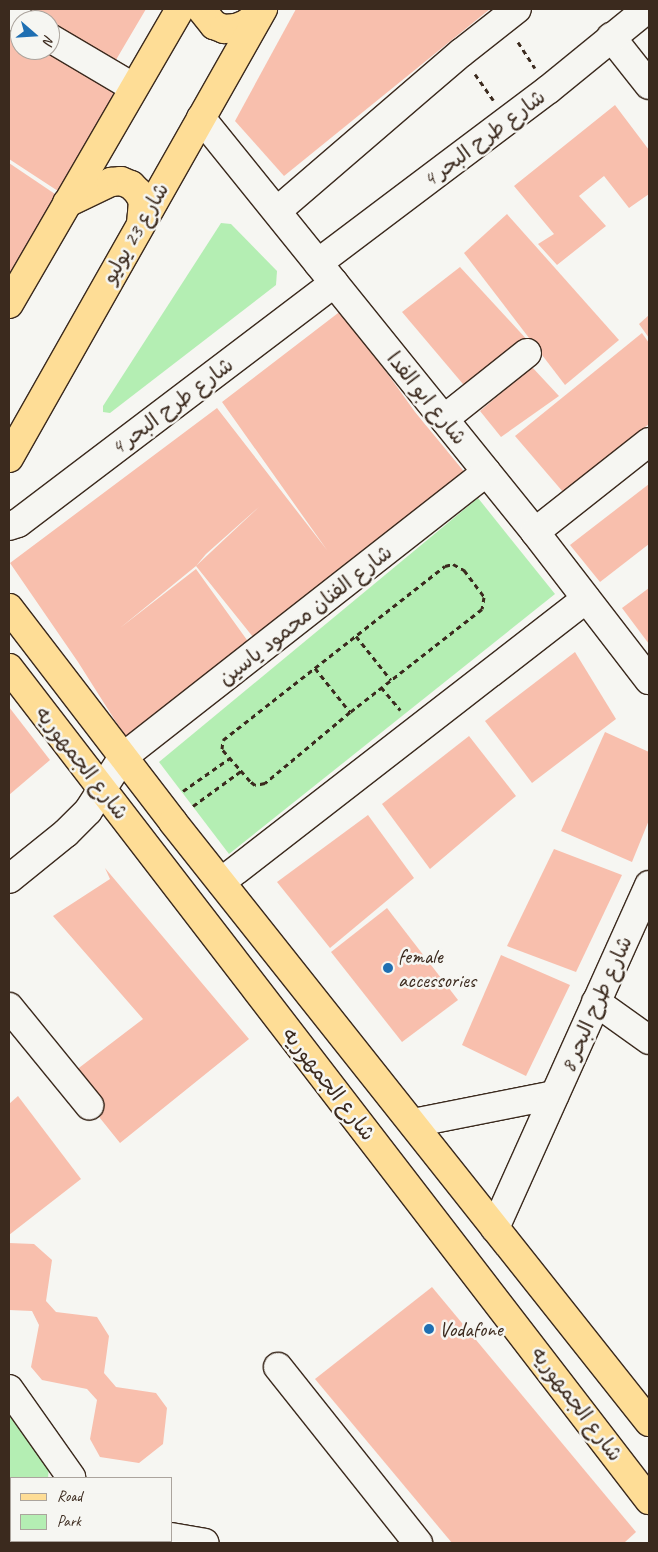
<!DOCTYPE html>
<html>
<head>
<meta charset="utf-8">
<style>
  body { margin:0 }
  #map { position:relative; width:658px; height:1552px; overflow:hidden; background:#f6f6f2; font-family:Caveat,"Playpen Sans Arabic",sans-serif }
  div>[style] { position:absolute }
  .green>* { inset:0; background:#b4eeb3 }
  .building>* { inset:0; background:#f8bfad }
  .path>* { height:3px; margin-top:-1.5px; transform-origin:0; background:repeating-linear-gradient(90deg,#3b2a1e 0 5px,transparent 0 9px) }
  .roads { filter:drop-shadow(1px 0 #3b2a1e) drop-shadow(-1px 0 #3b2a1e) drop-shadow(0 1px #3b2a1e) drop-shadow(0 -1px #3b2a1e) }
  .minor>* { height:28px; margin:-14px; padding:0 14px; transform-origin:14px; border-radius:14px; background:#f6f6f2 }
  .major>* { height:28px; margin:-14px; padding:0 14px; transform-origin:14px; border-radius:14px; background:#fedd96 }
  .dots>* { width:14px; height:14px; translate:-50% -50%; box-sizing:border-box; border:2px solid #f6f6f2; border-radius:50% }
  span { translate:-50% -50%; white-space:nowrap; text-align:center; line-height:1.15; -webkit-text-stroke:5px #f6f6f2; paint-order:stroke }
  .street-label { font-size:21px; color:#3b2a1e }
  .poi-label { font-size:21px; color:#3b2a1e }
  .left { translate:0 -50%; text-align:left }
  .frame { position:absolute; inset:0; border:10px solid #3b2a1e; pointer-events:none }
  .legend { position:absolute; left:10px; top:1477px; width:162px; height:65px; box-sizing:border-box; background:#f6f6f2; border:1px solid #aba49d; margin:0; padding:6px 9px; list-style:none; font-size:15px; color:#3b2a1e }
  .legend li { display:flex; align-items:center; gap:10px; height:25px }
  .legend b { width:25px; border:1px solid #aba49d }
  .north { position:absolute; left:10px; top:10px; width:50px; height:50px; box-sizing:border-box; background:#f6f6f2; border:1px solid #aba49d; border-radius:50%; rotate:109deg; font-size:14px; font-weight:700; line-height:20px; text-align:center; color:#3b2a1e }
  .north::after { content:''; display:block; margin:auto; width:18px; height:22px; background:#1f6fb2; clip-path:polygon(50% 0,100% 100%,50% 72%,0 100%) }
</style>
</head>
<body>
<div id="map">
  <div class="green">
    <i style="clip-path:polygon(221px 223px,231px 224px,277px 271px,276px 285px,110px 413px,103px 412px,103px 406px)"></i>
    <i style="clip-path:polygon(478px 498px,555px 594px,229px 854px,159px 762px)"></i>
    <i style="clip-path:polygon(9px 1398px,50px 1456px,48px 1478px,11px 1478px,11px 1508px,9px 1510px)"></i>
  </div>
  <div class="building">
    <i style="clip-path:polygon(28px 9px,146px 9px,110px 70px,50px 27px,50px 20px,41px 20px)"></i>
    <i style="clip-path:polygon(296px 9px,490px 9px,284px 176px,235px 121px)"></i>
    <i style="clip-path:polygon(9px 22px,20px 28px,20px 50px,50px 50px,121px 90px,61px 193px,9px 159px)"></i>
    <i style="clip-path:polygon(615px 105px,649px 150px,649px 194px,629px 208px,604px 176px,579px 196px,606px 226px,557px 265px,538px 244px,554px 234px,514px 186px)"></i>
    <i style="clip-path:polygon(9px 163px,58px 196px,9px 277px)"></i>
    <i style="clip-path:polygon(507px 214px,619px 340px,565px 385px,464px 253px)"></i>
    <i style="clip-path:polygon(460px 267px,530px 343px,468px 390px,402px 312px)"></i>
    <i style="clip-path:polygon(342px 310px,415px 412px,466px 474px,257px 642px,196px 566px,260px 506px,206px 554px,196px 566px,120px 628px,196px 569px,252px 647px,130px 744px,78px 662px,10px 563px,217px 408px,327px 550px,222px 402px)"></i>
    <i style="clip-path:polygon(649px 315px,649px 338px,639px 324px)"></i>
    <i style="clip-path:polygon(642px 333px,649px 343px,649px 424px,563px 492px,515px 436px)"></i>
    <i style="clip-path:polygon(532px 367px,559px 396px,501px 437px,480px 411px)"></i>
    <i style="clip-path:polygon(649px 484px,649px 544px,600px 582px,570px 545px)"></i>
    <i style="clip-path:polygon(649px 588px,649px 644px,622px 608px)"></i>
    <i style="clip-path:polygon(575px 652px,616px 719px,532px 783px,485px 721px)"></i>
    <i style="clip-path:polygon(9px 707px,50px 760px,9px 795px)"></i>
    <i style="clip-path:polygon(605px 732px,649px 752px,649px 820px,632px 862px,561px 831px)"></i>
    <i style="clip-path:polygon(469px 736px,516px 796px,430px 869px,382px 804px)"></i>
    <i style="clip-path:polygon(368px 815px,414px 878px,330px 948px,277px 882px)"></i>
    <i style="clip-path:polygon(554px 849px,622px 875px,576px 972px,507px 946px)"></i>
    <i style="clip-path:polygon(105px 868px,249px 1039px,120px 1143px,67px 1077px,143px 1019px,53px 916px,110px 879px)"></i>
    <i style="clip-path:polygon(387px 908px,458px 1000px,402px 1042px,331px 952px)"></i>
    <i style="clip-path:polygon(501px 955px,570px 985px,526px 1076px,462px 1045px)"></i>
    <i style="clip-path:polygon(18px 1096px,81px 1179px,9px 1235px,9px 1104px)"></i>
    <i style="clip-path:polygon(9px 1243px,34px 1244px,52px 1260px,46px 1301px,56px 1312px,97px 1317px,109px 1336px,104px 1373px,116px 1387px,156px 1393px,167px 1408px,163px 1444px,139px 1463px,100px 1457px,90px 1439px,97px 1400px,87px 1389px,42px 1380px,31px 1367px,39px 1325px,32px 1311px,9px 1310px)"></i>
    <i style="clip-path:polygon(432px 1287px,636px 1532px,624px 1543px,452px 1543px,315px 1379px)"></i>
  </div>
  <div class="path">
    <i style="left:518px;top:42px;width:31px;rotate:57deg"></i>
    <i style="left:475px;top:74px;width:32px;rotate:55deg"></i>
    <i style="left:453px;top:564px;width:13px;rotate:29deg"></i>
    <i style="left:464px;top:570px;width:34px;rotate:53deg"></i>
    <i style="left:484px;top:597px;width:12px;rotate:99deg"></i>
    <i style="left:482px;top:609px;width:167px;rotate:142deg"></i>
    <i style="left:350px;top:712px;width:111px;rotate:140.1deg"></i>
    <i style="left:265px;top:783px;width:10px;rotate:169deg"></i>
    <i style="left:255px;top:785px;width:6px;rotate:-141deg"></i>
    <i style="left:250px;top:781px;width:43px;rotate:-131.2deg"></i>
    <i style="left:222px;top:749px;width:9px;rotate:-84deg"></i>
    <i style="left:223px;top:740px;width:282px;rotate:-38.1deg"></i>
    <i style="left:445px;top:566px;width:8px;rotate:-14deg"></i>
    <i style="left:356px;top:636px;width:56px;rotate:51.5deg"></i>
    <i style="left:315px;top:668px;width:56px;rotate:51.5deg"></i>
    <i style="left:381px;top:687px;width:30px;rotate:50deg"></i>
    <i style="left:183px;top:791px;width:57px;rotate:-35.1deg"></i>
    <i style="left:193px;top:806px;width:59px;rotate:-36.1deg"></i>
  </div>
  <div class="roads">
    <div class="minor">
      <i style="left:9px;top:13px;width:13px;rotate:32deg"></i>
      <i style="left:611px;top:37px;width:61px;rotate:51.6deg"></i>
      <i style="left:50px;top:38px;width:96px;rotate:30.6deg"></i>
      <i style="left:201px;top:118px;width:532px;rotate:51.1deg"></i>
      <i style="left:535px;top:532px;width:187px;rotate:52.4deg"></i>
      <i style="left:277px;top:211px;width:243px;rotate:-40.7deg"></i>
      <i style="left:461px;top:53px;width:71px;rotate:-38.2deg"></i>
      <i style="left:318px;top:263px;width:289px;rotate:-37deg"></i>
      <i style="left:549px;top:89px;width:127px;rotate:-39.2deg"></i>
      <i style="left:444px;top:419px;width:106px;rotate:-38.5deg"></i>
      <i style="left:9px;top:526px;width:9px;rotate:-18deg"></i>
      <i style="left:18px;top:523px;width:397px;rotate:-37.2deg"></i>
      <i style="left:535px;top:532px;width:145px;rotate:-38.3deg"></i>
      <i style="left:9px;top:879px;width:73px;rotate:-38.9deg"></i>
      <i style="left:66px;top:833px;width:31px;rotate:-45deg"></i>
      <i style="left:88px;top:811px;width:64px;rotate:-57.1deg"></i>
      <i style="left:123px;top:757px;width:462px;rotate:-38.1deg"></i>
      <i style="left:221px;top:882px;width:462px;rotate:-37.8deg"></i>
      <i style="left:596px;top:1002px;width:65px;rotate:35.6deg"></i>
      <i style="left:9px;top:1007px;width:127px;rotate:50.8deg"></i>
      <i style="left:413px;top:1123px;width:144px;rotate:-11.2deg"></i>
      <i style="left:495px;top:1228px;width:376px;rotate:-65.8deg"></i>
      <i style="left:278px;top:1367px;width:225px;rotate:51.5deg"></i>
      <i style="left:9px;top:1389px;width:108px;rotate:54.8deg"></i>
      <i style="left:9px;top:1525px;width:3px;rotate:-45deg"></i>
      <i style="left:171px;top:1537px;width:34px;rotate:10deg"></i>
      <i style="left:92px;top:1543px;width:5px;rotate:-22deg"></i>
    </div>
    <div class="major">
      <i style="left:201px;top:9px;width:21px;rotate:51deg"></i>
      <i style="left:214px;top:25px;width:11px;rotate:22deg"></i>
      <i style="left:224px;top:29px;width:12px;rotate:-5deg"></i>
      <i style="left:236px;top:28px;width:11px;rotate:-22deg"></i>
      <i style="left:246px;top:24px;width:18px;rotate:-38deg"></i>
      <i style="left:67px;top:203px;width:49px;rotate:-25.5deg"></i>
      <i style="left:111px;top:182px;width:10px;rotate:-6deg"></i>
      <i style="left:121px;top:181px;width:11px;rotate:22deg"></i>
      <i style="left:131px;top:185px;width:10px;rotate:45deg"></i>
      <i style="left:138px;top:192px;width:10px;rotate:61deg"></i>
      <i style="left:143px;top:201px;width:22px;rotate:95deg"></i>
      <i style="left:9px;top:304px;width:341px;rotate:-59.9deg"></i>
      <i style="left:9px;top:458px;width:516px;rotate:-60.5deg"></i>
      <i style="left:9px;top:608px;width:270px;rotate:52.5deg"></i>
      <i style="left:173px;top:822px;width:766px;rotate:51.57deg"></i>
      <i style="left:9px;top:668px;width:1050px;rotate:52.43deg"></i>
    </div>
  </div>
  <div class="dots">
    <i style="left:388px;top:968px;background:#1f6fb2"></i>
    <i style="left:429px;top:1329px;background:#1f6fb2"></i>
  </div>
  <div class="street-label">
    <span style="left:484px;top:138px;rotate:-37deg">شارع طرح البحر 4</span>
    <span style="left:135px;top:233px;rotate:-60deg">شارع 23 يوليو</span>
    <span style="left:427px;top:398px;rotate:51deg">شارع ابو الفدا</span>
    <span style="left:172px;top:406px;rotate:-37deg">شارع طرح البحر 4</span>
    <span style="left:305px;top:615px;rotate:-38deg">شارع الفنان محمود ياسين</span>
    <span style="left:82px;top:763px;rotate:52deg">شارع الجمهوريه</span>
    <span style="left:596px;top:1004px;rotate:-66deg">شارع طرح البحر 8</span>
    <span style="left:329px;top:1084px;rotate:52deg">شارع الجمهوريه</span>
    <span style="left:577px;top:1404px;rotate:53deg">شارع الجمهوريه</span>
  </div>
  <div class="poi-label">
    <span class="left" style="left:398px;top:968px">female<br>accessories</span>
    <span class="left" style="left:439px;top:1329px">Vodafone</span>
  </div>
  <div class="frame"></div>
  <ul class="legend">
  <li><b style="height:6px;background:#fedd96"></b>Road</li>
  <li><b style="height:14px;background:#b4eeb3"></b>Park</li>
  </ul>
  <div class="north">N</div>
</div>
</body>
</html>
